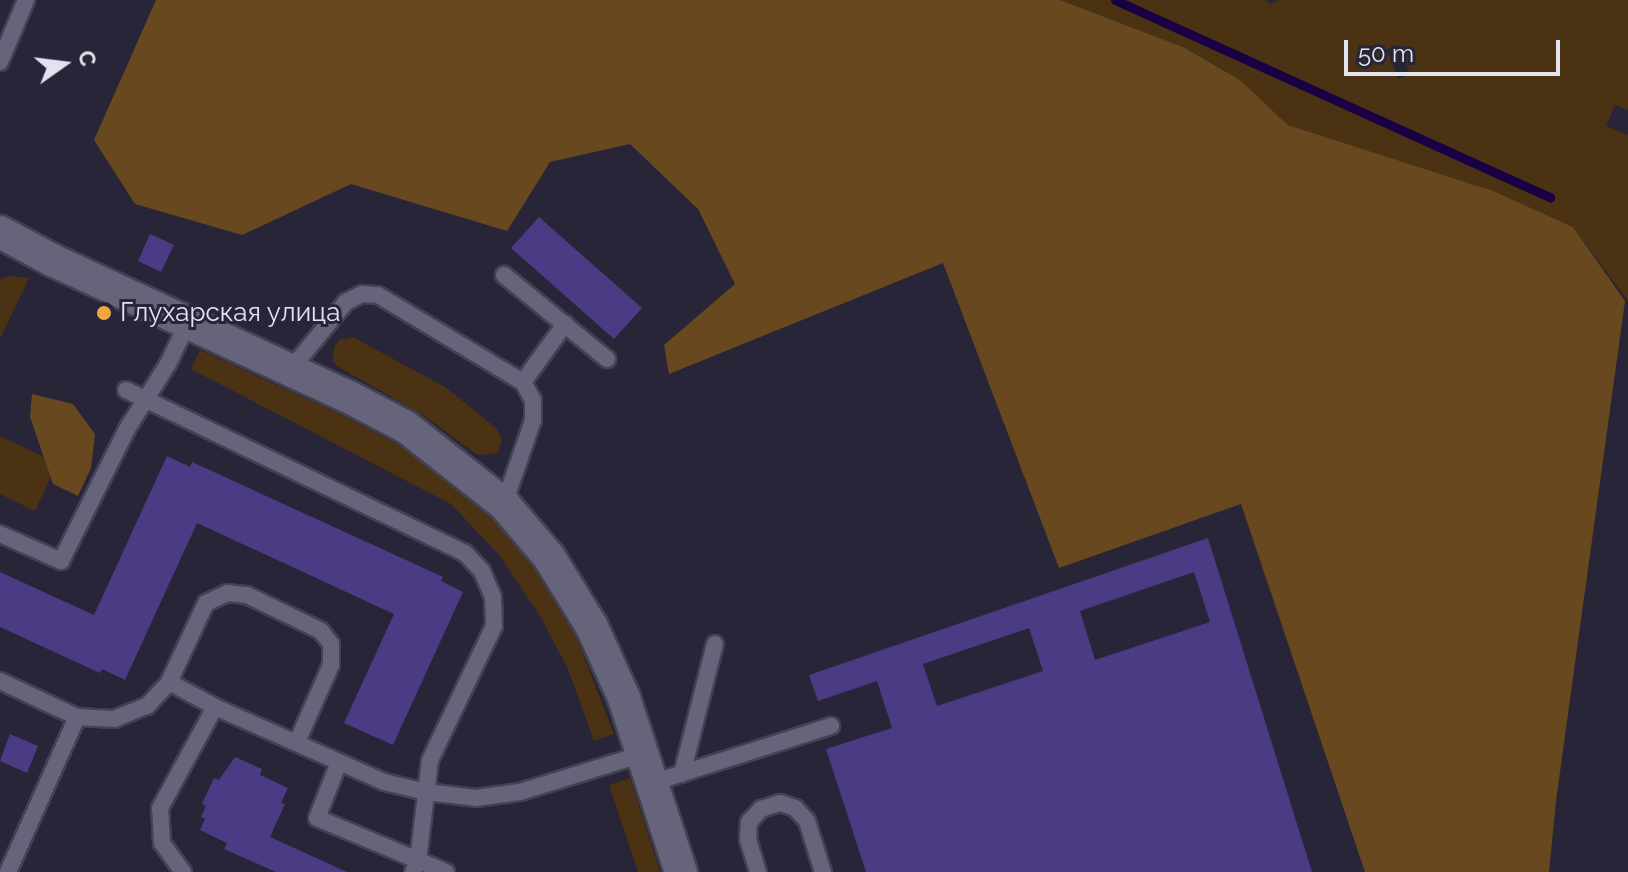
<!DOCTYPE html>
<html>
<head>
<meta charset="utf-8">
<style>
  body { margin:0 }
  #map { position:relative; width:1628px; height:872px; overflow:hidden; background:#282539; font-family:Raleway,sans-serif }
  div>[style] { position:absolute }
  .green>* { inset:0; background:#4a3213 }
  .forest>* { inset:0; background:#67481f }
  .stream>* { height:9px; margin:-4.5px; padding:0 4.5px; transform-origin:4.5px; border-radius:4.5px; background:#190044 }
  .building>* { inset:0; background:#4b3b84 }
  .roads { filter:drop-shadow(2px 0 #434152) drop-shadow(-2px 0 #434152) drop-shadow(0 2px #434152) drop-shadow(0 -2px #434152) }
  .lane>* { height:16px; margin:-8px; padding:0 8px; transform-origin:8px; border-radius:8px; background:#66647b }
  .street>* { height:32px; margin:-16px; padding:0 16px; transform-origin:16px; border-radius:16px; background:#66647b }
  .dots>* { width:22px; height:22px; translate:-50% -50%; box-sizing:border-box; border:4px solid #282539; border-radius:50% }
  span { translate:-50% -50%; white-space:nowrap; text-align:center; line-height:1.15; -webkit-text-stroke:6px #282539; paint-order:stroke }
  .poi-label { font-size:26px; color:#e3e2ef }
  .left { translate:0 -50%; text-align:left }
  .north { position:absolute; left:24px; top:24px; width:80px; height:80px; -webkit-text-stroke:6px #282539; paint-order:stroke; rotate:76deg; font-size:22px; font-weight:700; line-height:32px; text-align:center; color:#e3e2ef }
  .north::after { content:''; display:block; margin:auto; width:28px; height:36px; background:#e3e2ef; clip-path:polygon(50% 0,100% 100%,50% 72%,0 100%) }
  .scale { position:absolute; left:1344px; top:40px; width:216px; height:36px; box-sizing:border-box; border:4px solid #e3e2ef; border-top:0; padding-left:10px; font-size:24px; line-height:28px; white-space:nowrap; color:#e3e2ef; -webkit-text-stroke:6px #282539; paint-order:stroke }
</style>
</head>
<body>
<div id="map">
  <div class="green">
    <i style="clip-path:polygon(evenodd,1060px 0,1265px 0,1271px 4px,1280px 0,1628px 0,1628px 110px,1615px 105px,1606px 126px,1628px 135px,1628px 301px,1573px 227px,1492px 191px,1288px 125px,1240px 80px,1183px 47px,1060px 0,1399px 45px,1410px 74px,1398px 79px,1387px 49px,1399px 45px)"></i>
    <i style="clip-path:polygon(10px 276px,29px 278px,0 339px,0 279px)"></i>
    <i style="clip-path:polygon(353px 337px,445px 387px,496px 428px,502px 440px,498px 453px,478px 455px,423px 415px,337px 366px,333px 360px,334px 347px,339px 340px)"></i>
    <i style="clip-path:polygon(200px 350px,340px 414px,395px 443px,451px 480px,495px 519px,534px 569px,576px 636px,614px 734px,594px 741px,568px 669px,540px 616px,499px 555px,451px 504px,191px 369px)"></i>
    <i style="clip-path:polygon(0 436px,57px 463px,35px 511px,0 494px)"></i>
    <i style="clip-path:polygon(630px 778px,660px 872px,638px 872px,609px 785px)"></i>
  </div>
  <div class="forest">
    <i style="clip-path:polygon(156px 0,1060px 0,1183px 47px,1240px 80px,1288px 125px,1493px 191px,1573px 227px,1625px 301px,1556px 801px,1549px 872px,1365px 872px,1241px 504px,1059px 568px,943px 263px,669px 374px,664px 345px,735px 284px,698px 209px,630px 144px,550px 162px,507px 231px,351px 184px,242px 235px,135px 204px,94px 140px)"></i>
    <i style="clip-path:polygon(32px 394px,73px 404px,95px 434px,91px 468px,78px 496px,53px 484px,30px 417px)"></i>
  </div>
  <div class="stream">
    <i style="left:1115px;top:0;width:478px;rotate:24.4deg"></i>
  </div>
  <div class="building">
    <i style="clip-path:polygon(539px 217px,642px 308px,614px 339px,511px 248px)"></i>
    <i style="clip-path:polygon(150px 234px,174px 245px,161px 272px,138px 261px)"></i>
    <i style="clip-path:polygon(167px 456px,190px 467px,192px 462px,443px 577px,441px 581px,463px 592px,393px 745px,344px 723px,394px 614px,197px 523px,125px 680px,102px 669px,100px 673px,0 627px,0 572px,94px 615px)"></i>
    <i style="clip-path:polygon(evenodd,1208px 538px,1312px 872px,866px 872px,826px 749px,892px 728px,877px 681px,818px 701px,809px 675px,1208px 538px,1194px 572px,1210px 622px,1095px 660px,1080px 611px,1194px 572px,1208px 538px,1029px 628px,1043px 671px,937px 706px,923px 664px,1029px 628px)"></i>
    <i style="clip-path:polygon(10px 734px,38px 746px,27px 773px,0 761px)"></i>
    <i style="clip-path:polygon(235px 757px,262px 769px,260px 775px,288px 788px,281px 803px,285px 804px,270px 837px,347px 872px,276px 872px,224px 849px,227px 843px,200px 830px,205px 819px,201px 817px,206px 806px,202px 804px,214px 778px,219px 780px)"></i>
  </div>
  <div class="roads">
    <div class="lane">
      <i style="left:0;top:62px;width:67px;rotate:-67.2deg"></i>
      <i style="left:504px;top:275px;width:133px;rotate:39.2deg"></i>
      <i style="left:291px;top:369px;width:87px;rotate:-50.6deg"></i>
      <i style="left:346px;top:302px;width:18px;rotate:-27deg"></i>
      <i style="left:362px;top:294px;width:16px;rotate:4deg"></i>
      <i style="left:378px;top:295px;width:169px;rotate:31deg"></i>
      <i style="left:523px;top:382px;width:21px;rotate:61deg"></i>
      <i style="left:533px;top:400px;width:20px;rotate:90deg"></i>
      <i style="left:533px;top:420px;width:89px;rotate:109deg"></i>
      <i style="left:523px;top:382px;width:72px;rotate:-54.1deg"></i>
      <i style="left:126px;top:390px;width:376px;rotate:25.7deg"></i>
      <i style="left:465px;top:553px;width:25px;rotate:47deg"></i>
      <i style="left:482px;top:571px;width:28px;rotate:67deg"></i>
      <i style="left:493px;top:597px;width:29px;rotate:88deg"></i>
      <i style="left:494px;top:626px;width:148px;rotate:115.5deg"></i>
      <i style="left:430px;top:760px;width:102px;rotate:96.8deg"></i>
      <i style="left:418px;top:861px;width:12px;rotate:114deg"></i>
      <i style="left:0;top:534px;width:67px;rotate:23.9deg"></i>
      <i style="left:61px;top:561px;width:148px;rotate:-63.4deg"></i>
      <i style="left:127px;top:429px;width:77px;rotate:-57.8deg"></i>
      <i style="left:168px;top:364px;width:47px;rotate:-64.5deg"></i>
      <i style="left:0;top:681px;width:85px;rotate:25.1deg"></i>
      <i style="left:77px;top:717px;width:37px;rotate:3deg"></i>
      <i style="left:114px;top:719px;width:35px;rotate:-22deg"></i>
      <i style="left:147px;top:706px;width:33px;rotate:-47deg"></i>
      <i style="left:169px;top:682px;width:52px;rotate:28.5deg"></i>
      <i style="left:215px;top:707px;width:185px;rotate:23.9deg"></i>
      <i style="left:384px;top:782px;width:43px;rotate:13.4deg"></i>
      <i style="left:426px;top:792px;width:50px;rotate:6.8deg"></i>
      <i style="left:476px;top:798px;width:44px;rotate:-7.8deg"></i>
      <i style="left:520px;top:792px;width:129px;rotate:-17.2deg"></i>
      <i style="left:169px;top:682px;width:87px;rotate:-64.9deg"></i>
      <i style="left:206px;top:603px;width:23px;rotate:-25deg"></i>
      <i style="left:227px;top:593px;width:20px;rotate:6deg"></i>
      <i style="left:247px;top:595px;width:82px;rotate:25.9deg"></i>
      <i style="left:321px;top:631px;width:16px;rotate:52deg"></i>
      <i style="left:331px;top:644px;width:21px;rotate:90deg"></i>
      <i style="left:331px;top:665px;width:84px;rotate:113.8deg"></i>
      <i style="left:339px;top:762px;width:60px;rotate:111.4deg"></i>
      <i style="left:317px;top:818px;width:140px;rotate:22.7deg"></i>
      <i style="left:682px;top:774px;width:134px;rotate:-75.8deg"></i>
      <i style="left:652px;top:783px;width:188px;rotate:-17.7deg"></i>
      <i style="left:8px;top:872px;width:170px;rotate:-66deg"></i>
      <i style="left:183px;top:872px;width:36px;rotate:-126deg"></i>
      <i style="left:162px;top:843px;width:35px;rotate:-93deg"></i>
      <i style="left:160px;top:808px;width:115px;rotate:-61.4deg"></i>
      <i style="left:758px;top:872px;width:34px;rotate:-107deg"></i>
      <i style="left:748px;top:840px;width:18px;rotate:-87deg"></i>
      <i style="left:749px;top:822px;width:18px;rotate:-47deg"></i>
      <i style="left:761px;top:809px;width:20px;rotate:-18deg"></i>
      <i style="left:780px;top:803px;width:16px;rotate:18deg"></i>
      <i style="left:795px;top:808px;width:18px;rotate:47deg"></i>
      <i style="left:807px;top:821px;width:53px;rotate:72.6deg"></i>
    </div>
    <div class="street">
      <i style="left:0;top:232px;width:59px;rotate:28.3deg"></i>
      <i style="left:52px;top:260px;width:325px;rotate:24.8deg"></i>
      <i style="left:347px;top:396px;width:67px;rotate:27.7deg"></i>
      <i style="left:406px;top:427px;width:125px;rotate:38.2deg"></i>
      <i style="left:504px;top:504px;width:70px;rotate:49.7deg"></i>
      <i style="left:549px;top:557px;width:82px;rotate:58.4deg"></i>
      <i style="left:592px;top:627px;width:78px;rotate:65.7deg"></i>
      <i style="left:624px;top:698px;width:183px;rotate:71.9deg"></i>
    </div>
  </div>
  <div class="dots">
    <i style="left:104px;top:313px;background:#f1a63f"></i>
  </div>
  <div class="poi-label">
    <span class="left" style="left:120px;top:313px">Глухарская улица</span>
  </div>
  <div class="north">С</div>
  <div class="scale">50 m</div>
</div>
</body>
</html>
